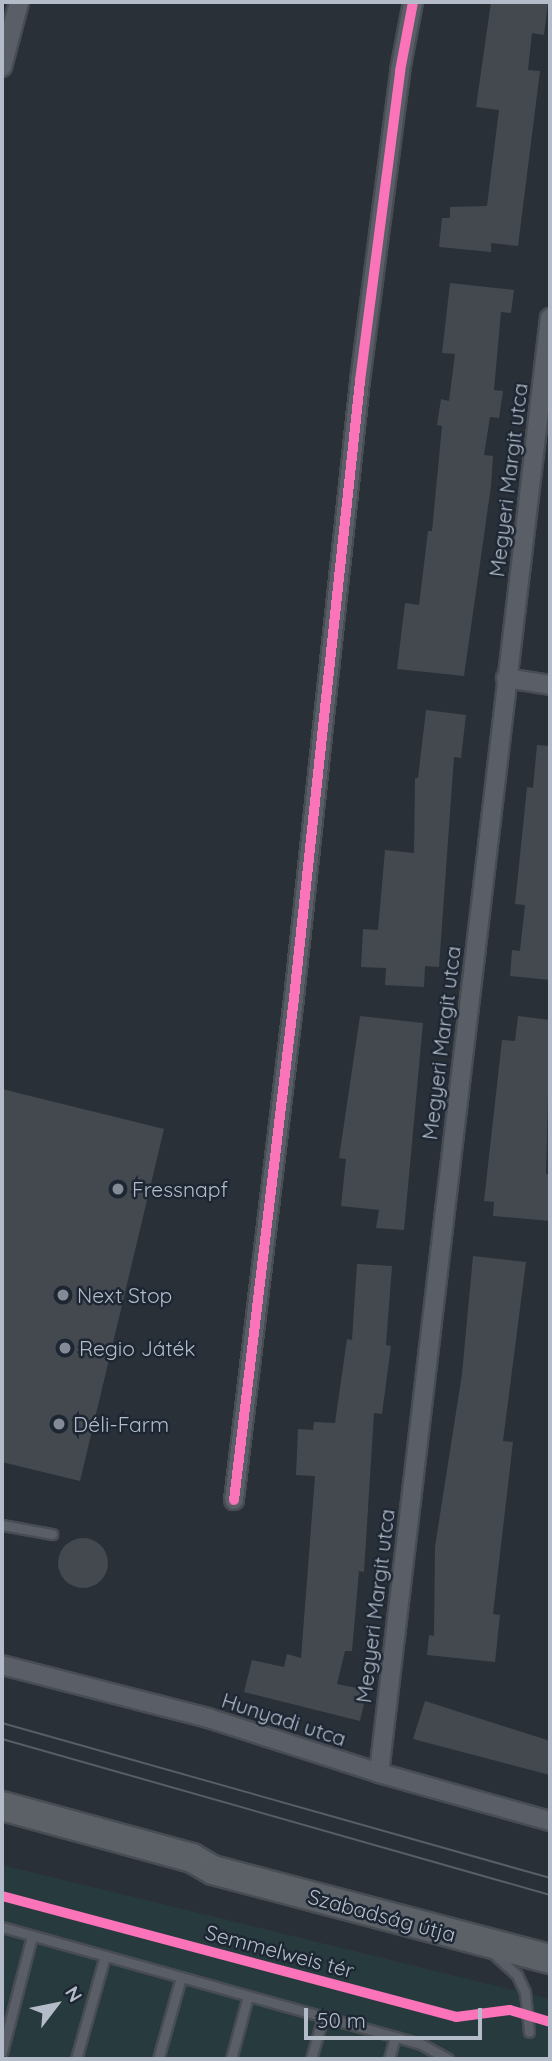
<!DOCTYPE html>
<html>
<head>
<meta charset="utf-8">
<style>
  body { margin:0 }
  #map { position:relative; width:552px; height:2061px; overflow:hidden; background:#2a3038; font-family:Quicksand,sans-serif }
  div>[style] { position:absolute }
  .green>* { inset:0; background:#273a3e }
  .building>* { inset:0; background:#444950 }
  .round { border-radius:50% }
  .roads { filter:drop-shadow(2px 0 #484c53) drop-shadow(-2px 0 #484c53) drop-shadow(0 2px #484c53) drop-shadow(0 -2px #484c53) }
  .lane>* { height:9px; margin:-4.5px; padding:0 4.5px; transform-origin:4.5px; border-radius:4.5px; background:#5a5e66 }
  .street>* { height:18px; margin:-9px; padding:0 9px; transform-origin:9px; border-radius:9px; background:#5a5e66 }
  .primary>* { height:28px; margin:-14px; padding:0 14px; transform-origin:14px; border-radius:14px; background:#5c6168 }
  .tram>* { height:2px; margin:-1px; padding:0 1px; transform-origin:1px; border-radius:1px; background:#595d64 }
  .cycleway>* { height:10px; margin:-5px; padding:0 5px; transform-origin:5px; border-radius:5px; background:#fb73b8 }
  .dots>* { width:19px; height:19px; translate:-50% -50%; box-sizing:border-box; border:4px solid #1d2633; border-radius:50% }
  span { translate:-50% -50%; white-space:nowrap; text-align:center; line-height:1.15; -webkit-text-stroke:5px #1d2633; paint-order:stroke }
  .street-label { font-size:21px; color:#b4bcc9 }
  .poi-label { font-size:21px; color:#b4bcc9 }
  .left { translate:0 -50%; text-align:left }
  .frame { position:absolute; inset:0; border:4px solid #b4bcc9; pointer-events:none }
  .north { position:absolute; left:21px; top:1970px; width:70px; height:70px; -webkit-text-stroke:5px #1d2633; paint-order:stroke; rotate:58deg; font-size:19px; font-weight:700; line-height:28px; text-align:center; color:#b4bcc9 }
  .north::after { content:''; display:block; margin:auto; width:24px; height:32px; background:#b4bcc9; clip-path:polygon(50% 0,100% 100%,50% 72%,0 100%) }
  .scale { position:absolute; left:304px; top:2008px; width:178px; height:32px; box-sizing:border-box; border:4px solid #b4bcc9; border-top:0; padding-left:9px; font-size:21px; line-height:24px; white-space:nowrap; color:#b4bcc9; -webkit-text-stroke:5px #1d2633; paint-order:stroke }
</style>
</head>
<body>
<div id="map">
  <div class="green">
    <i style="clip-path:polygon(2px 1865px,550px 1999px,550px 2059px,2px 2059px)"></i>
  </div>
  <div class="building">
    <i style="clip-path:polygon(491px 2px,548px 2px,544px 35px,532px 33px,528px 70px,540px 71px,518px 246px,491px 243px,491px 252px,439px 247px,442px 218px,450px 218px,450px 207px,487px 206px,499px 110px,476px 107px)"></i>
    <i style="clip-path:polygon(450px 283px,514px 290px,511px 313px,501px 312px,494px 390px,503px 391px,499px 418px,490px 417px,484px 455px,493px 456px,491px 486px,464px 676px,397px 669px,405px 603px,419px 605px,428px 531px,432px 531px,442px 426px,437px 425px,441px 399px,449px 401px,455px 354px,442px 353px)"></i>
    <i style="clip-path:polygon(426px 710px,466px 715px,461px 758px,454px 757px,439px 967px,425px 966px,424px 987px,385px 985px,386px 968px,361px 967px,363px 929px,378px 930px,385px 850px,414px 853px,415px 778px,418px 778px)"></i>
    <i style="clip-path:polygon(537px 745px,550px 746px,550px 980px,510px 976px,512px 950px,520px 951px,525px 905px,515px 904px,527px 787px,533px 788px)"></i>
    <i style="clip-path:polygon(360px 1016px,423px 1023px,404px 1230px,376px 1228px,379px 1210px,341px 1206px,346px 1159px,339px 1158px)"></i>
    <i style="clip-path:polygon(518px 1016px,550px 1020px,546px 1174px,550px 1174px,550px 1221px,493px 1216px,494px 1202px,484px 1201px,502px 1040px,515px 1041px)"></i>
    <i style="clip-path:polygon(2px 1089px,164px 1129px,80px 1481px,2px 1462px)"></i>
    <i style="clip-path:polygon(473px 1256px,526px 1262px,503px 1441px,513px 1442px,493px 1614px,500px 1615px,495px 1662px,427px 1655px,429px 1635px,434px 1636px,435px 1547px,462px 1374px)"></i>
    <i style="clip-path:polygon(357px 1264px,392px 1266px,386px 1345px,391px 1346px,382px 1414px,374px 1413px,364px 1572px,359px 1571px,352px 1651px,345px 1651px,337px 1684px,367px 1690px,360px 1721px,244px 1692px,252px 1660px,284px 1667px,287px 1654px,301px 1658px,315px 1476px,296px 1475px,298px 1429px,313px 1430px,314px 1422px,335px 1423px,347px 1339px,352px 1340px)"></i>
    <i class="round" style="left:58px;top:1538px;width:50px;height:50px"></i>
    <i style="clip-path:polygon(425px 1701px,550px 1741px,550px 1775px,413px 1739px)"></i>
  </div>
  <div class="roads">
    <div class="lane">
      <i style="left:2px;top:1525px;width:51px;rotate:10.2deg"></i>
      <i style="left:2px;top:1927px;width:435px;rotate:15.6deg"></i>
      <i style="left:421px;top:2044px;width:31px;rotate:29deg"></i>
      <i style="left:496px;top:1956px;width:28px;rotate:42deg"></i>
      <i style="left:517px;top:1975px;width:19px;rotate:65deg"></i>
      <i style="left:525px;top:1992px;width:40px;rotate:84.3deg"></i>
      <i style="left:2px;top:2052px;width:120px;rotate:-75.5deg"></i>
      <i style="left:76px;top:2059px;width:107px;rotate:-74.3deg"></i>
      <i style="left:158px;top:2059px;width:85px;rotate:-74.3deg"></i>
      <i style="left:231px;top:2059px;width:65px;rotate:-74.9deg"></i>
      <i style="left:311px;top:2059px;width:44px;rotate:-74.1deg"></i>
      <i style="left:389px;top:2059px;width:23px;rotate:-75deg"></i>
    </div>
    <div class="street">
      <i style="left:2px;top:67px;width:67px;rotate:-75.3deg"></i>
      <i style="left:506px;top:678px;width:45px;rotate:9deg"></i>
      <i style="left:234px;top:1500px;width:506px;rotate:-83.18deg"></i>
      <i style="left:294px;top:998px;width:621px;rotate:-83.89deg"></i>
      <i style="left:360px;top:381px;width:313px;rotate:-82.6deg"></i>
      <i style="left:400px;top:71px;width:70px;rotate:-79.3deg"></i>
      <i style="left:2px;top:1665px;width:213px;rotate:14.4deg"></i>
      <i style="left:208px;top:1718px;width:180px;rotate:17.8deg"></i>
      <i style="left:379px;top:1773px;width:178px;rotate:15.7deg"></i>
      <i style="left:379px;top:1773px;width:1465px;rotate:-83.3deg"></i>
    </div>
    <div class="primary">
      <i style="left:2px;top:1806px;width:197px;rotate:15.3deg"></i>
      <i style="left:192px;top:1858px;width:24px;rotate:30deg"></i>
      <i style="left:213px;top:1870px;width:349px;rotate:14.8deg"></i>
    </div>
  </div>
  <div class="tram">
    <i style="left:2px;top:1723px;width:569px;rotate:15.79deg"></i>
    <i style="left:2px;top:1739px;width:570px;rotate:15.89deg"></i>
  </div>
  <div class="cycleway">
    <i style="left:234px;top:1500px;width:506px;rotate:-83.18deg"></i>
    <i style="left:294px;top:998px;width:621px;rotate:-83.89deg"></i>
    <i style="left:360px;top:381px;width:313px;rotate:-82.6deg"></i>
    <i style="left:400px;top:71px;width:70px;rotate:-79.3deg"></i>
    <i style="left:2px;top:1896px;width:470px;rotate:14.9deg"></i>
    <i style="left:456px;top:2017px;width:54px;rotate:-7.4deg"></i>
    <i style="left:510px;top:2010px;width:42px;rotate:16.7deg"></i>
  </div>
  <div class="dots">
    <i style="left:118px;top:1189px;background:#848b96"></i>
    <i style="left:63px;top:1295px;background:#848b96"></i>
    <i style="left:65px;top:1348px;background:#848b96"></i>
    <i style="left:59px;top:1424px;background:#848b96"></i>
  </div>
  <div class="street-label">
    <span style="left:508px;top:480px;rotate:-83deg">Megyeri Margit utca</span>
    <span style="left:441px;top:1043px;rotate:-83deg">Megyeri Margit utca</span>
    <span style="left:375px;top:1606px;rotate:-83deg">Megyeri Margit utca</span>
    <span style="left:284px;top:1719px;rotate:18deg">Hunyadi utca</span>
    <span style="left:382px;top:1915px;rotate:15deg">Szabadság útja</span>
    <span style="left:280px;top:1951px;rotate:15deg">Semmelweis tér</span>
  </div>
  <div class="poi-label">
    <span class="left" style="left:132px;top:1189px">Fressnapf</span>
    <span class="left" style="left:77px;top:1295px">Next Stop</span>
    <span class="left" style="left:79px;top:1348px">Regio Játék</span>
    <span class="left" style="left:73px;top:1424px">Déli-Farm</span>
  </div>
  <div class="frame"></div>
  <div class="north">N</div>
  <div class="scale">50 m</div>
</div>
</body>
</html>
